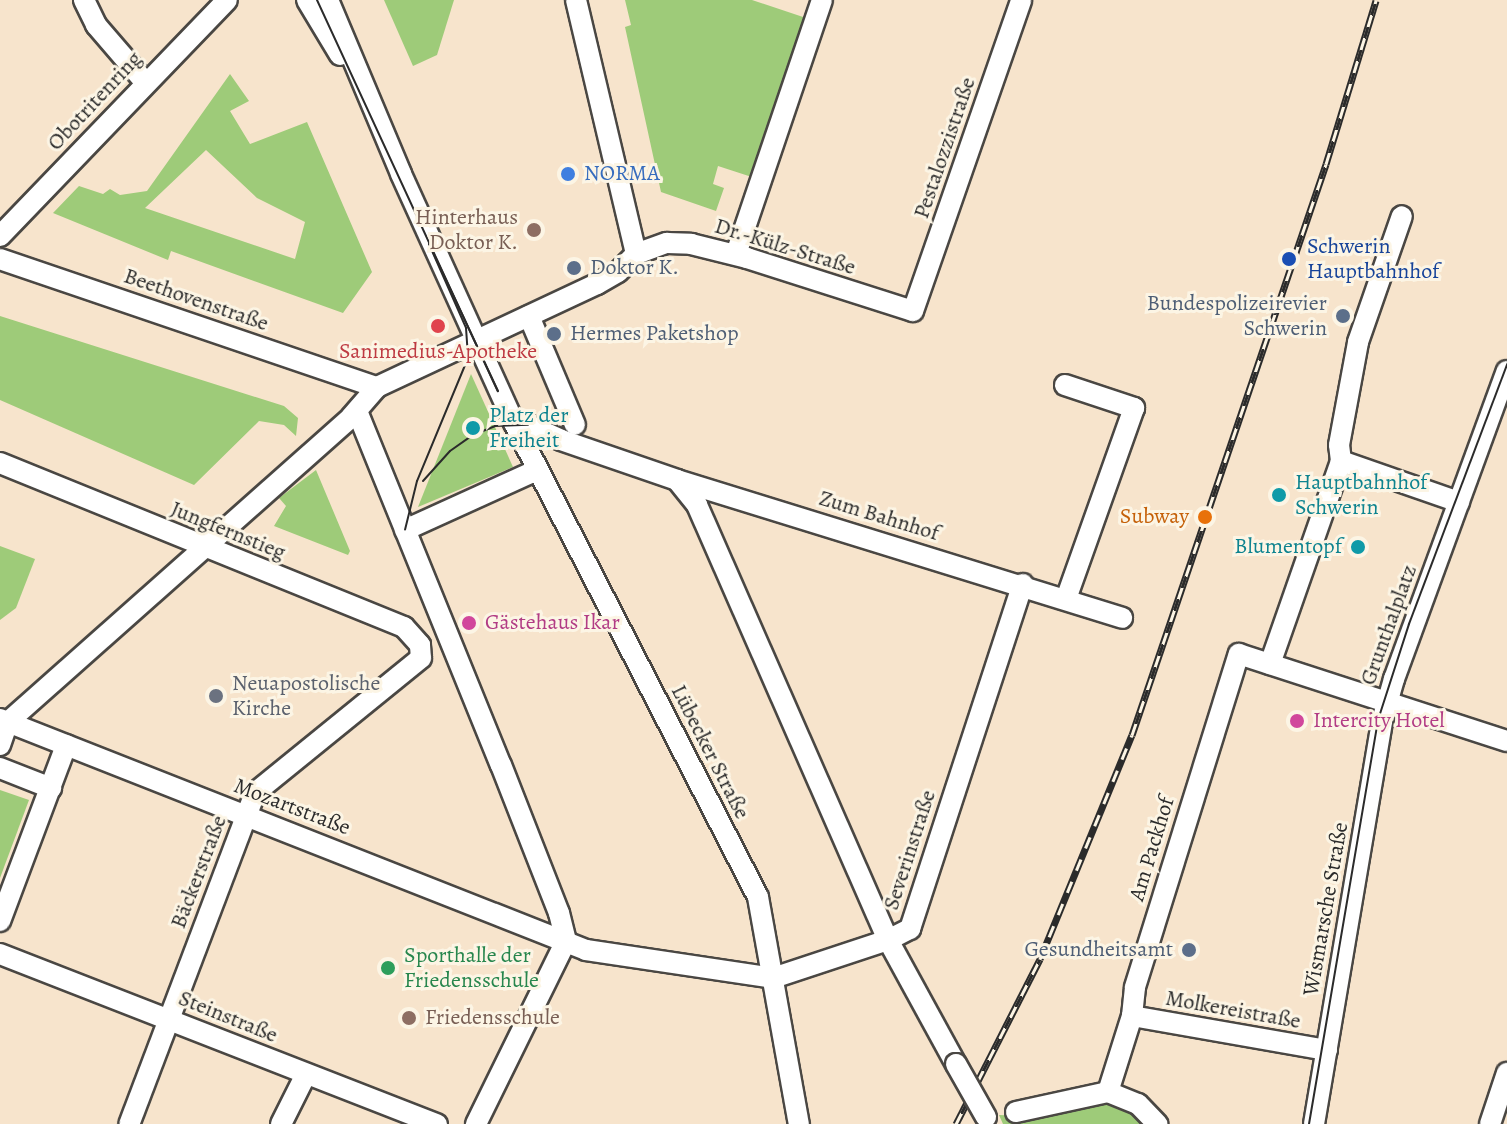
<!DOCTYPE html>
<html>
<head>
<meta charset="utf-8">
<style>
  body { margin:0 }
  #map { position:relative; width:1507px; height:1124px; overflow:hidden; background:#f7e4cc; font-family:Alegreya,serif }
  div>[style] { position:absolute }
  .green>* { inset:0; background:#9ecb79 }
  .roads { filter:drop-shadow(2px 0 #4a4743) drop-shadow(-2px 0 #4a4743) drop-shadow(0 2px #4a4743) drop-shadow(0 -2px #4a4743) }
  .minor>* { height:20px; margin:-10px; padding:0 10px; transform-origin:10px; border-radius:10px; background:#fff }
  .tram>* { height:2px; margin:-1px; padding:0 1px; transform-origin:1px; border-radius:1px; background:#2b2b2b }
  .rail>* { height:7px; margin-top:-3.5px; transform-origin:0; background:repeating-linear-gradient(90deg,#fcf5e5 0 12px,#2b2b2b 0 24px); box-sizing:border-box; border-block:2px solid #2b2b2b }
  .bridges { filter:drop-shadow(2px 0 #4a4743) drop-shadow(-2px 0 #4a4743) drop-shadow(0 2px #4a4743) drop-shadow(0 -2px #4a4743) }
  .minor-bridge>* { height:20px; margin:-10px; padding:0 10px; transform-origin:10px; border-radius:10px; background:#fff }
  .dots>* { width:22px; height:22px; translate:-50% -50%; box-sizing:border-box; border:4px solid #fcf5e5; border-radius:50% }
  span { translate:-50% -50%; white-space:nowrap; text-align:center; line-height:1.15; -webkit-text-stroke:6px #fcf5e5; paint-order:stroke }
  .street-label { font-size:22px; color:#2b2b2b }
  .shop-label { font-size:22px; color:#366cbe }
  .left { translate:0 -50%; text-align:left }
  .education-label { font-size:22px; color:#785e54 }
  .right { translate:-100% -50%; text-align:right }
  .transit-label { font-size:22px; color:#164399 }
  .service-label { font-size:22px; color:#4e5e75 }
  .health-label { font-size:22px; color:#be3a42 }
  .culture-label { font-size:22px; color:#0d838f }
  .food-label { font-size:22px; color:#c56008 }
  .hotel-label { font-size:22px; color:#b23c85 }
  .worship-label { font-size:22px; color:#5b616d }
  .leisure-label { font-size:22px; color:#27864d }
</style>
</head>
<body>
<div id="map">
  <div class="green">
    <i style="clip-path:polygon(384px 0,454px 0,437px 55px,413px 66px)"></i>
    <i style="clip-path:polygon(625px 0,752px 0,815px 21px,761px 180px,718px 166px,713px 184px,724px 188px,716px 211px,661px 192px,625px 27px,631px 25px)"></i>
    <i style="clip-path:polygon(evenodd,230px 74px,249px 101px,230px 111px,250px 144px,307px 122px,372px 272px,343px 313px,171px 251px,168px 260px,53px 213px,79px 186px,103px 194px,110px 189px,120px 195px,147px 191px,230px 74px,206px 150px,257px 198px,305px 222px,295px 259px,145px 208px,206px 150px)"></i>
    <i style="clip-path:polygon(0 316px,284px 406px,298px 418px,296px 436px,284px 425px,259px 421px,194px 485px,0 400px)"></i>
    <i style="clip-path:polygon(471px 374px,513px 467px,418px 507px)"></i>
    <i style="clip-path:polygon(316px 470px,350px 551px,348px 555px,274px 526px,286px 506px,279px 498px)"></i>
    <i style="clip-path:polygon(0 546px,35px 559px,16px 608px,0 620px)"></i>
    <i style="clip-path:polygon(0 790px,29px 800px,0 878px)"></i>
    <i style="clip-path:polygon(1106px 1103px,1135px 1112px,1143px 1124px,1003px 1124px,999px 1115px,1048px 1117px)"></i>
  </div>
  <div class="roads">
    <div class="minor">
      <i style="left:84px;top:0;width:28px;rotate:64deg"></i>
      <i style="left:96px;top:25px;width:75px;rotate:49.3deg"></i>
      <i style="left:307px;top:0;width:64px;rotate:59deg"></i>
      <i style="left:328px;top:0;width:189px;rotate:67.2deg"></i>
      <i style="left:401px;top:174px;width:273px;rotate:65.6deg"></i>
      <i style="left:514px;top:423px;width:533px;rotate:62.76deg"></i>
      <i style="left:758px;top:897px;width:231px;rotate:79.8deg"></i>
      <i style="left:576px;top:0;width:261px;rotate:76.7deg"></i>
      <i style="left:0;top:236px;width:327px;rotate:-46.1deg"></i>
      <i style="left:736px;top:254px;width:268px;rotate:-71.3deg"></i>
      <i style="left:0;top:259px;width:398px;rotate:18.8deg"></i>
      <i style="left:529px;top:316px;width:118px;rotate:67.1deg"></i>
      <i style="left:1065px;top:385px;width:73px;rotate:18.4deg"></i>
      <i style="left:1134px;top:408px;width:203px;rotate:109.6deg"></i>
      <i style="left:357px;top:411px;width:382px;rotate:67.9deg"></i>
      <i style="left:501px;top:765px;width:159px;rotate:68.6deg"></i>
      <i style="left:559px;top:913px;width:29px;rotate:76deg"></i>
      <i style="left:566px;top:941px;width:204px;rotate:116.2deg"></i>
      <i style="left:514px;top:423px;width:14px;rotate:8deg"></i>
      <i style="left:528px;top:425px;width:36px;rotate:24deg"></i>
      <i style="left:561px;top:440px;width:123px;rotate:19deg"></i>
      <i style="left:677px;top:480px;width:466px;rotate:17.2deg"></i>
      <i style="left:1341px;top:461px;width:16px;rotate:-97deg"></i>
      <i style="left:1339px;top:445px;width:105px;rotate:-79.5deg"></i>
      <i style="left:1358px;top:342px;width:133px;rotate:-70.8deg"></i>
      <i style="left:0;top:463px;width:436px;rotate:22.1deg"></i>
      <i style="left:404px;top:627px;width:24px;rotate:48deg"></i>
      <i style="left:420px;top:645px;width:13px;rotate:86deg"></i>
      <i style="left:421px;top:658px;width:214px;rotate:140.9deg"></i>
      <i style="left:255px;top:793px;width:354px;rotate:110.8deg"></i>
      <i style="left:677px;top:480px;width:32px;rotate:51deg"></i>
      <i style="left:697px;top:505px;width:475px;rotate:66.3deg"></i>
      <i style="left:888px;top:940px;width:141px;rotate:61.3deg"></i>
      <i style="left:405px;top:530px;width:145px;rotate:-24.4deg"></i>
      <i style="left:1270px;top:664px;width:215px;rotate:-70.7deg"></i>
      <i style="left:1341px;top:461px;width:125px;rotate:19.2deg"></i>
      <i style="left:0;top:719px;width:630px;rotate:21.51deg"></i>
      <i style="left:586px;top:950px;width:189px;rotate:8.5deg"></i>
      <i style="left:773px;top:978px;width:121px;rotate:-18.3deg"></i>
      <i style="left:888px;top:940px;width:25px;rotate:-27deg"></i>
      <i style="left:910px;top:929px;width:363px;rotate:-71.9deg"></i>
      <i style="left:0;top:745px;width:24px;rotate:-71deg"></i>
      <i style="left:8px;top:722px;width:459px;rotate:-41.6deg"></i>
      <i style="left:351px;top:417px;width:40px;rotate:-49deg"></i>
      <i style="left:377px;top:387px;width:243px;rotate:-25.1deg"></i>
      <i style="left:597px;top:284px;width:24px;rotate:-30deg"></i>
      <i style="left:618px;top:272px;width:25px;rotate:-45deg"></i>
      <i style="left:636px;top:254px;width:33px;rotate:-20deg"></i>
      <i style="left:667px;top:243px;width:24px;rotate:2deg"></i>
      <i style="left:691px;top:244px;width:58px;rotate:14deg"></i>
      <i style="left:747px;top:258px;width:174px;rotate:17.7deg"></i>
      <i style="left:913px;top:311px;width:329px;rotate:-70.8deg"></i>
      <i style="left:0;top:768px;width:55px;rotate:21.4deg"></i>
      <i style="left:0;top:921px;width:188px;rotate:-69.4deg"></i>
      <i style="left:0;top:954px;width:469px;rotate:21.3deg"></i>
      <i style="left:1132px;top:1016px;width:198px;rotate:9.9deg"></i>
      <i style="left:1108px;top:1092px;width:80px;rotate:-72.5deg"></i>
      <i style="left:1132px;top:1016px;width:29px;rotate:-84deg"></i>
      <i style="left:1135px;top:987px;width:349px;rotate:-72.7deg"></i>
      <i style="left:1239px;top:654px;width:282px;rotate:18deg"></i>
      <i style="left:1016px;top:1112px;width:94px;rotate:-12.3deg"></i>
      <i style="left:1108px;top:1092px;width:32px;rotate:22deg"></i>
      <i style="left:1138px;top:1104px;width:28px;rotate:46deg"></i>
      <i style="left:281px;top:1124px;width:56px;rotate:-63.4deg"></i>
      <i style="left:1314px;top:1124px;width:409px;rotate:-80.4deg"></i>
      <i style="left:1382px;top:721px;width:44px;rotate:-74.1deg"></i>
      <i style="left:1394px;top:679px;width:328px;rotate:-69.9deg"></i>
      <i style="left:1490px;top:1124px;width:54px;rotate:-71.6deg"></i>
    </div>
  </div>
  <div class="tram">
    <i style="left:317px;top:0;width:431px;rotate:65.2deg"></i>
    <i style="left:498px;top:391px;width:162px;rotate:-115.1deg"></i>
    <i style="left:429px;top:244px;width:92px;rotate:66.2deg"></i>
    <i style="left:466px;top:328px;width:30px;rotate:86deg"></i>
    <i style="left:468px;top:358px;width:133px;rotate:112.5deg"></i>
    <i style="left:417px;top:481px;width:50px;rotate:103.8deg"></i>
    <i style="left:423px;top:481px;width:40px;rotate:-48deg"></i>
    <i style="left:450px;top:451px;width:28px;rotate:-35deg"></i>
    <i style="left:473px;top:435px;width:24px;rotate:-22deg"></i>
    <i style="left:495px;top:426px;width:33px;rotate:-2deg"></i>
    <i style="left:1309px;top:1124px;width:410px;rotate:-80.3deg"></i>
    <i style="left:1378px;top:720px;width:101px;rotate:-72.1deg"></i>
    <i style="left:1409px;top:624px;width:278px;rotate:-69.3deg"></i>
  </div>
  <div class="rail">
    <i style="left:956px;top:1124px;width:185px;rotate:-63deg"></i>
    <i style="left:1040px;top:959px;width:242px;rotate:-67.7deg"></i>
    <i style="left:1132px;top:735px;width:603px;rotate:-71.23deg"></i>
    <i style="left:1326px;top:164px;width:171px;rotate:-73deg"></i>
  </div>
  <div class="bridges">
    <div class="minor-bridge">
      <i style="left:956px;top:1064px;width:61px;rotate:60.5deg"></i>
    </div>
  </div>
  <div class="dots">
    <i style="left:568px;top:174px;background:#3f7fe0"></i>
    <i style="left:534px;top:230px;background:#8d6e63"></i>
    <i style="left:1289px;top:259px;background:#1a4fb4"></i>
    <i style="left:574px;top:268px;background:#5c6f8a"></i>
    <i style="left:1343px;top:316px;background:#5c6f8a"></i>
    <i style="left:438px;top:326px;background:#e0444e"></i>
    <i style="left:554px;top:334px;background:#5c6f8a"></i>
    <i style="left:473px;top:428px;background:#0f9aa8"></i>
    <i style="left:1279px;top:495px;background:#0f9aa8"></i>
    <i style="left:1205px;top:517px;background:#e8710a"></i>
    <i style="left:1358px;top:547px;background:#0f9aa8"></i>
    <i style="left:469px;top:623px;background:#d1479c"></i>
    <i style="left:216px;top:696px;background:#6b7280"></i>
    <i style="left:1297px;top:721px;background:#d1479c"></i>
    <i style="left:1189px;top:950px;background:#5c6f8a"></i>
    <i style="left:388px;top:968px;background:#2e9e5b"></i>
    <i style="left:409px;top:1018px;background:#8d6e63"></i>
  </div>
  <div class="street-label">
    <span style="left:95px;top:101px;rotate:-47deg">Obotritenring</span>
    <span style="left:945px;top:148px;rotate:-71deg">Pestalozzistraße</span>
    <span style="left:785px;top:247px;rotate:17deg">Dr.-Külz-Straße</span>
    <span style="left:196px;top:300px;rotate:19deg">Beethovenstraße</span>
    <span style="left:879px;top:516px;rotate:17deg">Zum Bahnhof</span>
    <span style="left:228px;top:531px;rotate:22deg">Jungfernstieg</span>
    <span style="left:1389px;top:625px;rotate:-70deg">Grunthalplatz</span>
    <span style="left:710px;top:752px;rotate:63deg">Lübecker Straße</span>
    <span style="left:292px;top:807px;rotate:21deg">Mozartstraße</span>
    <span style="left:1152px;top:849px;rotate:-73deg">Am Packhof</span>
    <span style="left:910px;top:850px;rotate:-72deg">Severinstraße</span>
    <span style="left:199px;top:872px;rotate:-69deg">Bäckerstraße</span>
    <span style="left:1326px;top:909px;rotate:-80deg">Wismarsche Straße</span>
    <span style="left:1233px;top:1010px;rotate:10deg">Molkereistraße</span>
    <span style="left:228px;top:1017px;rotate:22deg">Steinstraße</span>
  </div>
  <div class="shop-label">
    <span class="left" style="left:584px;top:174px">NORMA</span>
  </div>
  <div class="education-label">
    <span class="right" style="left:518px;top:230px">Hinterhaus<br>Doktor K.</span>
    <span class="left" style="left:425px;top:1018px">Friedensschule</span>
  </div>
  <div class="transit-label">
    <span class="left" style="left:1307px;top:259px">Schwerin<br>Hauptbahnhof</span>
  </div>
  <div class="service-label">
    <span class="left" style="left:590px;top:268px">Doktor K.</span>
    <span class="right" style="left:1327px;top:316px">Bundespolizeirevier<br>Schwerin</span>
    <span class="left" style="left:570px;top:334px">Hermes Paketshop</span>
    <span class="right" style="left:1173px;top:950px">Gesundheitsamt</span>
  </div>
  <div class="health-label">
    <span style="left:438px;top:352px">Sanimedius-Apotheke</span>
  </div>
  <div class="culture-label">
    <span class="left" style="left:489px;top:428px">Platz der<br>Freiheit</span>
    <span class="left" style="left:1295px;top:495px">Hauptbahnhof<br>Schwerin</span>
    <span class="right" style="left:1342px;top:547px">Blumentopf</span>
  </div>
  <div class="food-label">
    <span class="right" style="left:1189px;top:517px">Subway</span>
  </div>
  <div class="hotel-label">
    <span class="left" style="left:485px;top:623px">Gästehaus Ikar</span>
    <span class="left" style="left:1313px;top:721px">Intercity Hotel</span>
  </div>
  <div class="worship-label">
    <span class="left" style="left:232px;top:696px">Neuapostolische<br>Kirche</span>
  </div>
  <div class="leisure-label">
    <span class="left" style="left:404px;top:968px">Sporthalle der<br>Friedensschule</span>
  </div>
</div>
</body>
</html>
